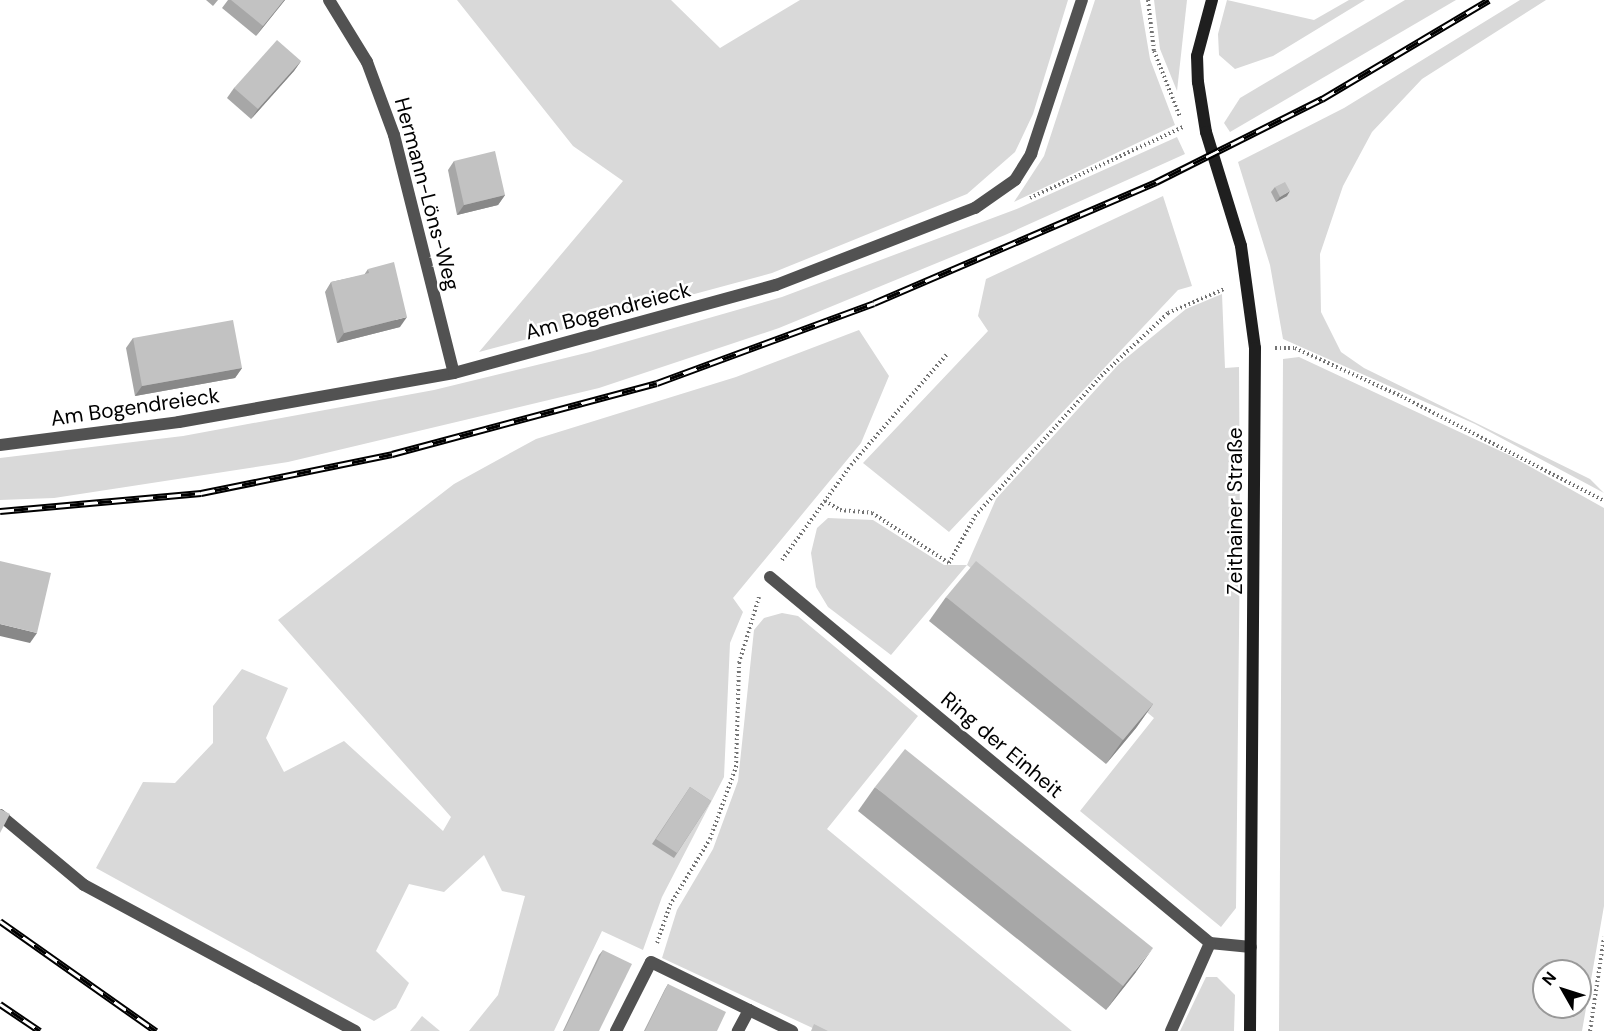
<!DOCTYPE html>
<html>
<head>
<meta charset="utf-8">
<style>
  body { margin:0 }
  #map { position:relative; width:1604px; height:1031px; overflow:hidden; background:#fff; font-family:"DM Sans",sans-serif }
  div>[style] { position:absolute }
  .green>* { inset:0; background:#d9d9d9 }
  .path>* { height:4px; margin-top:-2px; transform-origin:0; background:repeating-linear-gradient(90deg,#747474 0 1.5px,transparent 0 4.5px) }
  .lane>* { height:12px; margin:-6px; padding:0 6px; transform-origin:6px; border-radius:6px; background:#525252 }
  .street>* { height:12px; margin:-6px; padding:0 6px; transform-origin:6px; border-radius:6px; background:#525252 }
  .secondary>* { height:12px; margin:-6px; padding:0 6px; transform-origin:6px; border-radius:6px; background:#1f1f1f }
  .rail>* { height:7px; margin-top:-3.5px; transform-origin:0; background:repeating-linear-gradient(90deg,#fff 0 14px,#000 0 28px); box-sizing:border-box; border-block:2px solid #000 }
  .wall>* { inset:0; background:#a7a7a7 }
  .shaded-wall>* { inset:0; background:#888 }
  .building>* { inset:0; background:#c2c2c2 }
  span { translate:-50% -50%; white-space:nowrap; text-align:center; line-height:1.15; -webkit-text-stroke:5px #fff; paint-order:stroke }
  .street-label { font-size:21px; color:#000 }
  .north { position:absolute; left:1532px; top:959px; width:60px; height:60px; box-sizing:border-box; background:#fff; border:2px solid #999; border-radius:50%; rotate:309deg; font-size:16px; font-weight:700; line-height:24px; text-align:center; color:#000 }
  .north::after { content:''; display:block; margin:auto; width:21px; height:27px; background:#000; clip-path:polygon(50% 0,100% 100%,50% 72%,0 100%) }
</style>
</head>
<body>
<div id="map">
  <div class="green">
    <i style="clip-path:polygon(457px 0,671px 0,720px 48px,800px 0,1068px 0,1033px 114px,1015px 152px,967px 194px,772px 273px,479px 352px,623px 181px,573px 146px)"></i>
    <i style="clip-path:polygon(1095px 0,1140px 0,1150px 59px,1175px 125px,1014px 202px,1044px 156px)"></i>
    <i style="clip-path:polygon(1154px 0,1187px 0,1177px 91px,1160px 49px)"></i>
    <i style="clip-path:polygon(1227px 0,1314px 20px,1349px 0,1365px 0,1273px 56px,1235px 69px,1219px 55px,1218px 34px)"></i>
    <i style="clip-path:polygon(1405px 0,1456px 0,1230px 132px,1224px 123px,1240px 98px)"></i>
    <i style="clip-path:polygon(1520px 0,1546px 0,1422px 79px,1372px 132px,1343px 186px,1320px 254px,1321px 312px,1341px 352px,1364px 368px,1590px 479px,1604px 493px,1475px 424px,1283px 339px,1270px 265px,1238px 162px,1344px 108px)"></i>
    <i style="clip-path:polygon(1177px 137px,1185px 154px,1005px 235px,779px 328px,599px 388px,288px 462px,54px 498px,0 500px,0 458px,183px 436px,434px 390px,590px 352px,782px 297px,1019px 208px)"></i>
    <i style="clip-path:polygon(1163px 196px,1192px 286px,1178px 290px,949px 532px,863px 463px,988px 331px,978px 316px,986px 279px)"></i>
    <i style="clip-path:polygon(1222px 294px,1225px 368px,1239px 367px,1240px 541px,1236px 908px,1221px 927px,1080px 811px,1154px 718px,967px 565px,891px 655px,828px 607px,816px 587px,811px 553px,817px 528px,828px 518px,873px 520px,944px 565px,967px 565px,996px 499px,1119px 364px,1186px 309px)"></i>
    <i style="clip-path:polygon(859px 330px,889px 376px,861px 443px,733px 598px,743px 612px,730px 643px,724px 777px,662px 897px,643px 950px,602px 931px,554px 1031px,469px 1031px,498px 995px,525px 896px,502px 891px,484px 855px,444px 892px,409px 884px,376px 951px,409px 983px,396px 1008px,374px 1021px,96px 868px,143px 782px,175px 783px,213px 743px,213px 706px,242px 669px,288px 688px,266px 738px,284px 772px,344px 741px,443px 831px,451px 817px,278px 620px,454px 484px,536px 439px,736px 377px)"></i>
    <i style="clip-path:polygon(evenodd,1299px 357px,1511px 456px,1604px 508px,1604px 906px,1582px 1031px,1279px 1031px,1283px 359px,1299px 357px,1544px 971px,1580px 971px,1580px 1007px,1544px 1007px,1544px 971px)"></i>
    <i style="clip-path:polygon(782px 613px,798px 616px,918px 716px,827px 829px,1072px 1031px,819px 1031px,662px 958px,677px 910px,713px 849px,738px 781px,754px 630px,764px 618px)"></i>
    <i style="clip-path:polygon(1206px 977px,1217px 977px,1235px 995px,1234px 1031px,1180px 1031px)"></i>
    <i style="clip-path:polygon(422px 1016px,440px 1031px,410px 1031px)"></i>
  </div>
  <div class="path">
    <i style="left:1148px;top:0;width:51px;rotate:83.3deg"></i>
    <i style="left:1154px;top:51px;width:71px;rotate:68.5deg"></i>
    <i style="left:1030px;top:198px;width:169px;rotate:-24.9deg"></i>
    <i style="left:1275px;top:348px;width:20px"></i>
    <i style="left:1295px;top:348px;width:116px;rotate:24.4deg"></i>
    <i style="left:1401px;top:396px;width:229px;rotate:27.3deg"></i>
    <i style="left:825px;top:501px;width:17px;rotate:31deg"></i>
    <i style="left:840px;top:510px;width:32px;rotate:5deg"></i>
    <i style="left:872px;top:513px;width:92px;rotate:33deg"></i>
    <i style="left:949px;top:563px;width:54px;rotate:-61deg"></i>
    <i style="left:975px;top:516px;width:188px;rotate:-48deg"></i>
    <i style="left:1101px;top:376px;width:92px;rotate:-43.2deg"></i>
    <i style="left:1168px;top:313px;width:61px;rotate:-23.2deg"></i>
    <i style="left:782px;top:560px;width:117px;rotate:-54deg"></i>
    <i style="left:851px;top:465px;width:148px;rotate:-49.1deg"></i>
    <i style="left:657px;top:943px;width:40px;rotate:-71.1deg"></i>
    <i style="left:670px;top:905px;width:77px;rotate:-58.8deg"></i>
    <i style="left:710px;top:839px;width:77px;rotate:-70.1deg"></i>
    <i style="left:736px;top:767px;width:104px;rotate:-88.3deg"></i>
    <i style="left:739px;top:663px;width:69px;rotate:-73.1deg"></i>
    <i style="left:1590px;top:1031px;width:95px;rotate:-81.5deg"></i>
  </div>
  <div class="lane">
    <i style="left:0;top:815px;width:109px;rotate:39.8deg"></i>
    <i style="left:84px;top:885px;width:308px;rotate:28.3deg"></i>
    <i style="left:749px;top:1010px;width:48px;rotate:26deg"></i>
    <i style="left:616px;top:1031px;width:77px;rotate:-63.1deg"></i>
    <i style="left:651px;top:962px;width:109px;rotate:26.1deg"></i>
    <i style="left:749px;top:1010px;width:24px;rotate:118deg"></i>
  </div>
  <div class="street">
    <i style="left:329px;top:0;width:73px;rotate:58.5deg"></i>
    <i style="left:367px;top:62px;width:78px;rotate:69.7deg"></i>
    <i style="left:394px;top:135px;width:245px;rotate:75.9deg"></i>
    <i style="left:0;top:445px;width:180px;rotate:-7.3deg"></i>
    <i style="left:179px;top:422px;width:279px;rotate:-10.1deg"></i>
    <i style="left:454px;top:373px;width:334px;rotate:-15.3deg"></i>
    <i style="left:776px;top:285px;width:213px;rotate:-21.2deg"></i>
    <i style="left:975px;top:208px;width:49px;rotate:-35deg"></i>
    <i style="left:1015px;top:180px;width:31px;rotate:-58deg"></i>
    <i style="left:1031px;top:154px;width:162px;rotate:-71.7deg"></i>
    <i style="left:770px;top:577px;width:572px;rotate:39.75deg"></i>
    <i style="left:1210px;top:943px;width:41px;rotate:5.6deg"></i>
    <i style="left:1171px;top:1031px;width:96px;rotate:-66.1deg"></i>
  </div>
  <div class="secondary">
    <i style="left:1212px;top:0;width:58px;rotate:105deg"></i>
    <i style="left:1197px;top:56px;width:26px;rotate:88deg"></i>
    <i style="left:1198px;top:82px;width:51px;rotate:80.9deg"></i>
    <i style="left:1206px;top:132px;width:119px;rotate:72.9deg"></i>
    <i style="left:1241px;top:246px;width:103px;rotate:82.2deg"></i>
    <i style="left:1255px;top:348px;width:683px;rotate:90.42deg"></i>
  </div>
  <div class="rail">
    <i style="left:0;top:511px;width:202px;rotate:-5.1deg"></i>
    <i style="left:201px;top:493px;width:195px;rotate:-11.5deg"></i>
    <i style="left:392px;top:454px;width:274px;rotate:-15deg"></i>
    <i style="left:657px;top:383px;width:231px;rotate:-20.2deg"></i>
    <i style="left:874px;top:303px;width:307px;rotate:-23.2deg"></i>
    <i style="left:1156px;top:182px;width:186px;rotate:-26.6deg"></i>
    <i style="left:1322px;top:99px;width:194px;rotate:-30.7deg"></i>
    <i style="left:0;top:921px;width:191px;rotate:35.2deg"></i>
    <i style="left:0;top:1004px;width:48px;rotate:34deg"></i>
  </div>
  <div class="wall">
    <i style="clip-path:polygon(206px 0,218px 0,213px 6px)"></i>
    <i style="clip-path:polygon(228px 0,285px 0,256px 36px,222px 8px)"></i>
    <i style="clip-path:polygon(301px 61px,294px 71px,251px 119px,227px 98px,234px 88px)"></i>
    <i style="clip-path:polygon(454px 161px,505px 195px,498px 205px,457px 215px,448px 170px)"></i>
    <i style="clip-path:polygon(1275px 187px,1287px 196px,1276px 202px,1271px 192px)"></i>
    <i style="clip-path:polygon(368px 269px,400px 327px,337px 343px,325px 292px,331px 282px,364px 275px)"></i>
    <i style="clip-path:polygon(133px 338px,242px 368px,235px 378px,135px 396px,126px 348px)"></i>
    <i style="clip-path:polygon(946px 597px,1153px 704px,1136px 728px,1106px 764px,929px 621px)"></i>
    <i style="clip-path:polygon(690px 787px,711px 801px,674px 858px,652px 844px)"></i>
    <i style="clip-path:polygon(875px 787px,1136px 972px,1106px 1010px,858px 811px)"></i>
    <i style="clip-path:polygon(603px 950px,599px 1031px,563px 1031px,599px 955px)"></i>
    <i style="clip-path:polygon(668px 984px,717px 1031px,644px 1031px,665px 989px)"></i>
  </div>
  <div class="shaded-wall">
    <i style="clip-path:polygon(284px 0,285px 0,256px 36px,263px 26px)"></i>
    <i style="clip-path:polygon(301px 61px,294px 71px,251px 119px,258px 109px)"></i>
    <i style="clip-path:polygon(1290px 191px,1287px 196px,1276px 202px,1280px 197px)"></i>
    <i style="clip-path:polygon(505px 195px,498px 205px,457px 215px,464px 205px)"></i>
    <i style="clip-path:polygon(407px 317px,400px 327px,337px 343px,344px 333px)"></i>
    <i style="clip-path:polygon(242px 368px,235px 378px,135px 396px,142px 386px)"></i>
    <i style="clip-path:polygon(0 624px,37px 633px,30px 643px,0 636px)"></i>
    <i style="clip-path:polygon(1153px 704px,1136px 728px,1106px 764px,1123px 740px)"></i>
    <i style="clip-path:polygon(1153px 948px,1136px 972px,1106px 1010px,1123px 986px)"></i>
  </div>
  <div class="building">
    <i style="clip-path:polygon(231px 0,284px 0,263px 26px)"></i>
    <i style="clip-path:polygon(277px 40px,301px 61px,258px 109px,234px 88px)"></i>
    <i style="clip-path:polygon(495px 151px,505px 195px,464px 205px,454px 161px)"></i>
    <i style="clip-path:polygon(1285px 182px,1290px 191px,1280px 197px,1275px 187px)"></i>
    <i style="clip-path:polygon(394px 262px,407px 317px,344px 333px,331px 282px,369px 273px,368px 269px)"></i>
    <i style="clip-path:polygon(233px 320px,242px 368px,142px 386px,133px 338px)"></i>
    <i style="clip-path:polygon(0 561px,51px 573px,37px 633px,0 624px)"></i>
    <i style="clip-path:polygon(976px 561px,1153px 704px,1123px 740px,946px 597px)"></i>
    <i style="clip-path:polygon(905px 749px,1153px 948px,1123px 986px,875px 787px)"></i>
    <i style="clip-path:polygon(690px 787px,711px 801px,677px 853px,656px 839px)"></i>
    <i style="clip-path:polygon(0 809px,10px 814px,0 833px)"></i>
    <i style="clip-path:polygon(603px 950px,632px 964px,599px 1031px,564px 1031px)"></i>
    <i style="clip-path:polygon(668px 984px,726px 1012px,717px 1031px,645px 1031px)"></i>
    <i style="clip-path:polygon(814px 1024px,828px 1031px,811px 1031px)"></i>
  </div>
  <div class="street-label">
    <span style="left:427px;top:194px;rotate:75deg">Hermann-Löns-Weg</span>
    <span style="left:608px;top:311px;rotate:-15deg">Am Bogendreieck</span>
    <span style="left:135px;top:407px;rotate:-8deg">Am Bogendreieck</span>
    <span style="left:1235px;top:511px;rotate:-90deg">Zeithainer Straße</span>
    <span style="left:1002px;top:745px;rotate:40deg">Ring der Einheit</span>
  </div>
  <div class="north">N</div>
</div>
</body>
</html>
